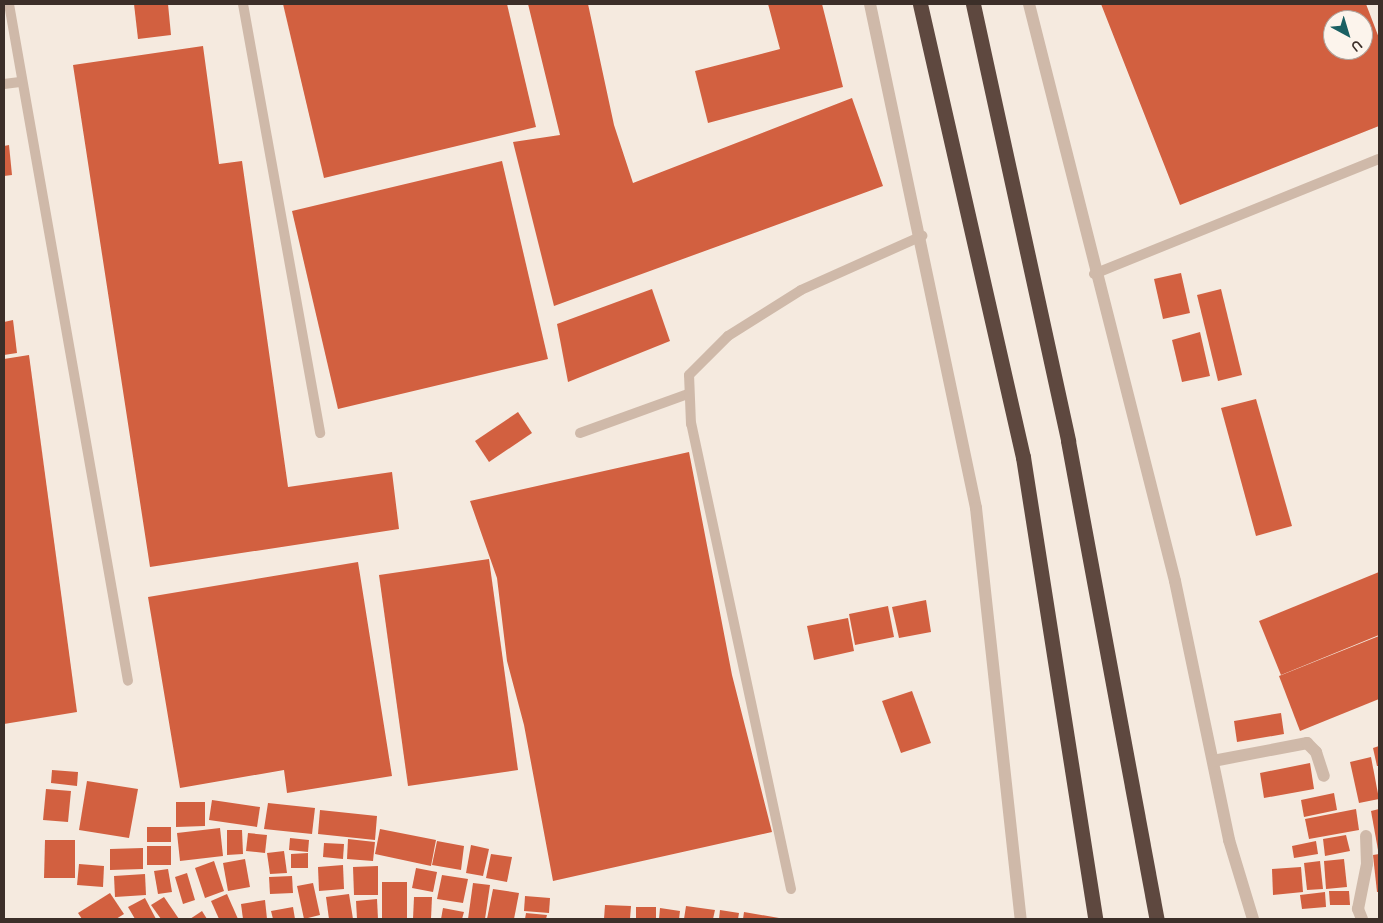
<!DOCTYPE html>
<html>
<head>
<meta charset="utf-8">
<style>
  body { margin:0 }
  #map { position:relative; width:1383px; height:923px; overflow:hidden; background:#f5eadf; font-family:Quicksand,sans-serif }
  div>[style] { position:absolute }
  .building>* { inset:0; background:#d26040 }
  .lane>* { height:10px; margin:-5px; padding:0 5px; transform-origin:5px; border-radius:5px; background:#cfb9a9 }
  .street>* { height:12px; margin:-6px; padding:0 6px; transform-origin:6px; border-radius:6px; background:#cfb9a9 }
  .highway>* { height:15px; margin:-7.5px; padding:0 7.5px; transform-origin:7.5px; border-radius:7.5px; background:#5e483f }
  span { translate:-50% -50%; white-space:nowrap; text-align:center; line-height:1.15; -webkit-text-stroke:4px #fcf4ec; paint-order:stroke }
  .frame { position:absolute; inset:0; border:5px solid #3c2f29; pointer-events:none }
  .north { position:absolute; left:1323px; top:10px; width:50px; height:50px; box-sizing:border-box; background:#fcf4ec; border:1px solid #afa59e; border-radius:50%; rotate:141deg; font-size:14px; font-weight:700; line-height:20px; text-align:center; color:#3c2f29 }
  .north::after { content:''; display:block; margin:auto; width:18px; height:22px; background:#1a5f62; clip-path:polygon(50% 0,100% 100%,50% 72%,0 100%) }
</style>
</head>
<body>
<div id="map">
  <div class="building">
    <i style="clip-path:polygon(134px 4px,168px 4px,171px 35px,138px 39px)"></i>
    <i style="clip-path:polygon(283px 4px,507px 4px,536px 127px,324px 178px)"></i>
    <i style="clip-path:polygon(528px 4px,588px 4px,614px 125px,633px 183px,852px 98px,883px 186px,554px 306px,513px 142px,560px 135px)"></i>
    <i style="clip-path:polygon(768px 4px,822px 4px,843px 87px,708px 123px,695px 71px,780px 49px)"></i>
    <i style="clip-path:polygon(evenodd,1101px 4px,1366px 4px,1379px 38px,1379px 126px,1180px 205px,1101px 4px,1333px 20px,1363px 20px,1363px 50px,1333px 50px,1333px 20px)"></i>
    <i style="clip-path:polygon(203px 46px,219px 164px,242px 161px,288px 487px,392px 472px,399px 529px,150px 567px,73px 65px)"></i>
    <i style="clip-path:polygon(9px 145px,12px 175px,4px 176px,4px 146px)"></i>
    <i style="clip-path:polygon(502px 161px,548px 359px,338px 409px,292px 211px)"></i>
    <i style="clip-path:polygon(1181px 273px,1190px 313px,1163px 319px,1154px 279px)"></i>
    <i style="clip-path:polygon(652px 289px,670px 341px,568px 382px,557px 324px)"></i>
    <i style="clip-path:polygon(1221px 289px,1242px 375px,1218px 381px,1197px 295px)"></i>
    <i style="clip-path:polygon(13px 320px,17px 353px,4px 355px,4px 322px)"></i>
    <i style="clip-path:polygon(1200px 332px,1210px 376px,1182px 382px,1172px 340px)"></i>
    <i style="clip-path:polygon(29px 355px,77px 712px,4px 724px,4px 359px)"></i>
    <i style="clip-path:polygon(1256px 399px,1292px 526px,1256px 536px,1221px 408px)"></i>
    <i style="clip-path:polygon(518px 412px,532px 433px,489px 462px,475px 441px)"></i>
    <i style="clip-path:polygon(689px 452px,732px 675px,772px 832px,553px 881px,524px 725px,507px 661px,497px 578px,470px 501px)"></i>
    <i style="clip-path:polygon(489px 559px,518px 770px,408px 786px,379px 575px)"></i>
    <i style="clip-path:polygon(358px 562px,392px 776px,287px 793px,284px 770px,180px 788px,148px 597px)"></i>
    <i style="clip-path:polygon(1379px 572px,1379px 635px,1281px 675px,1259px 621px)"></i>
    <i style="clip-path:polygon(926px 600px,931px 632px,899px 638px,892px 607px)"></i>
    <i style="clip-path:polygon(888px 606px,894px 637px,855px 645px,849px 614px)"></i>
    <i style="clip-path:polygon(848px 618px,854px 651px,814px 660px,807px 626px)"></i>
    <i style="clip-path:polygon(1379px 636px,1379px 699px,1300px 731px,1279px 676px)"></i>
    <i style="clip-path:polygon(912px 691px,931px 743px,901px 753px,882px 701px)"></i>
    <i style="clip-path:polygon(1281px 713px,1284px 734px,1237px 742px,1234px 721px)"></i>
    <i style="clip-path:polygon(1379px 746px,1379px 766px,1377px 766px,1373px 748px)"></i>
    <i style="clip-path:polygon(1371px 757px,1379px 799px,1359px 803px,1350px 762px)"></i>
    <i style="clip-path:polygon(1310px 763px,1314px 789px,1264px 798px,1260px 773px)"></i>
    <i style="clip-path:polygon(52px 770px,78px 772px,77px 786px,51px 783px)"></i>
    <i style="clip-path:polygon(87px 781px,138px 789px,129px 838px,79px 830px)"></i>
    <i style="clip-path:polygon(46px 789px,71px 791px,68px 822px,43px 820px)"></i>
    <i style="clip-path:polygon(1334px 793px,1337px 810px,1304px 817px,1301px 800px)"></i>
    <i style="clip-path:polygon(212px 800px,260px 807px,257px 827px,209px 820px)"></i>
    <i style="clip-path:polygon(176px 802px,205px 802px,205px 826px,176px 827px)"></i>
    <i style="clip-path:polygon(268px 803px,315px 808px,312px 834px,264px 829px)"></i>
    <i style="clip-path:polygon(1356px 809px,1359px 830px,1309px 839px,1305px 819px)"></i>
    <i style="clip-path:polygon(1379px 809px,1379px 850px,1378px 850px,1371px 811px)"></i>
    <i style="clip-path:polygon(320px 810px,377px 816px,375px 840px,318px 834px)"></i>
    <i style="clip-path:polygon(147px 827px,171px 827px,171px 842px,147px 842px)"></i>
    <i style="clip-path:polygon(220px 828px,223px 856px,180px 861px,177px 833px)"></i>
    <i style="clip-path:polygon(380px 829px,436px 840px,431px 866px,375px 854px)"></i>
    <i style="clip-path:polygon(227px 830px,242px 830px,243px 854px,227px 855px)"></i>
    <i style="clip-path:polygon(248px 833px,267px 835px,265px 853px,246px 851px)"></i>
    <i style="clip-path:polygon(1346px 835px,1350px 851px,1325px 856px,1323px 839px)"></i>
    <i style="clip-path:polygon(290px 838px,309px 840px,308px 852px,289px 850px)"></i>
    <i style="clip-path:polygon(348px 839px,375px 842px,373px 861px,347px 859px)"></i>
    <i style="clip-path:polygon(45px 840px,75px 840px,75px 878px,44px 878px)"></i>
    <i style="clip-path:polygon(437px 841px,464px 846px,461px 870px,432px 865px)"></i>
    <i style="clip-path:polygon(1316px 841px,1318px 854px,1294px 858px,1292px 846px)"></i>
    <i style="clip-path:polygon(324px 843px,344px 844px,343px 859px,323px 857px)"></i>
    <i style="clip-path:polygon(471px 845px,489px 849px,483px 876px,466px 873px)"></i>
    <i style="clip-path:polygon(147px 846px,171px 846px,171px 865px,147px 865px)"></i>
    <i style="clip-path:polygon(143px 848px,143px 869px,110px 870px,110px 849px)"></i>
    <i style="clip-path:polygon(284px 851px,287px 873px,270px 874px,267px 853px)"></i>
    <i style="clip-path:polygon(308px 853px,308px 868px,291px 868px,291px 854px)"></i>
    <i style="clip-path:polygon(491px 854px,512px 857px,507px 882px,486px 878px)"></i>
    <i style="clip-path:polygon(1379px 854px,1379px 892px,1377px 892px,1373px 855px)"></i>
    <i style="clip-path:polygon(245px 859px,250px 887px,228px 891px,223px 863px)"></i>
    <i style="clip-path:polygon(1344px 859px,1347px 887px,1326px 889px,1324px 861px)"></i>
    <i style="clip-path:polygon(214px 861px,224px 891px,205px 898px,195px 868px)"></i>
    <i style="clip-path:polygon(1320px 861px,1323px 889px,1307px 890px,1304px 863px)"></i>
    <i style="clip-path:polygon(79px 864px,104px 866px,103px 887px,77px 885px)"></i>
    <i style="clip-path:polygon(343px 865px,344px 889px,319px 891px,318px 867px)"></i>
    <i style="clip-path:polygon(378px 866px,378px 895px,354px 895px,353px 867px)"></i>
    <i style="clip-path:polygon(1301px 867px,1303px 892px,1273px 895px,1272px 869px)"></i>
    <i style="clip-path:polygon(416px 868px,437px 872px,433px 892px,412px 888px)"></i>
    <i style="clip-path:polygon(168px 869px,172px 892px,158px 894px,154px 871px)"></i>
    <i style="clip-path:polygon(187px 873px,195px 900px,183px 904px,175px 877px)"></i>
    <i style="clip-path:polygon(145px 874px,146px 895px,115px 897px,114px 876px)"></i>
    <i style="clip-path:polygon(442px 875px,468px 879px,463px 903px,437px 899px)"></i>
    <i style="clip-path:polygon(292px 876px,293px 893px,270px 894px,269px 877px)"></i>
    <i style="clip-path:polygon(382px 882px,407px 882px,407px 919px,382px 919px)"></i>
    <i style="clip-path:polygon(313px 883px,320px 915px,304px 919px,297px 886px)"></i>
    <i style="clip-path:polygon(473px 883px,490px 885px,485px 919px,468px 919px)"></i>
    <i style="clip-path:polygon(493px 889px,519px 893px,514px 919px,487px 919px)"></i>
    <i style="clip-path:polygon(1329px 891px,1349px 891px,1350px 905px,1330px 905px)"></i>
    <i style="clip-path:polygon(1325px 892px,1326px 907px,1302px 909px,1300px 895px)"></i>
    <i style="clip-path:polygon(110px 893px,124px 914px,116px 919px,82px 919px,78px 913px)"></i>
    <i style="clip-path:polygon(227px 894px,238px 919px,219px 919px,211px 901px)"></i>
    <i style="clip-path:polygon(349px 894px,353px 919px,329px 919px,326px 897px)"></i>
    <i style="clip-path:polygon(525px 896px,550px 898px,549px 913px,524px 911px)"></i>
    <i style="clip-path:polygon(164px 897px,179px 919px,161px 919px,151px 905px)"></i>
    <i style="clip-path:polygon(414px 897px,432px 897px,431px 919px,413px 919px)"></i>
    <i style="clip-path:polygon(145px 898px,156px 919px,135px 919px,128px 907px)"></i>
    <i style="clip-path:polygon(377px 899px,378px 919px,357px 919px,356px 901px)"></i>
    <i style="clip-path:polygon(265px 900px,267px 919px,243px 919px,241px 904px)"></i>
    <i style="clip-path:polygon(605px 905px,631px 906px,630px 919px,604px 919px)"></i>
    <i style="clip-path:polygon(686px 906px,715px 910px,713px 919px,684px 919px)"></i>
    <i style="clip-path:polygon(293px 907px,295px 919px,273px 919px,271px 911px)"></i>
    <i style="clip-path:polygon(636px 907px,656px 907px,656px 919px,636px 919px)"></i>
    <i style="clip-path:polygon(443px 908px,464px 912px,462px 919px,441px 919px)"></i>
    <i style="clip-path:polygon(660px 908px,680px 911px,679px 919px,659px 919px)"></i>
    <i style="clip-path:polygon(720px 910px,739px 913px,738px 919px,719px 919px)"></i>
    <i style="clip-path:polygon(202px 911px,207px 919px,190px 919px)"></i>
    <i style="clip-path:polygon(744px 912px,779px 918px,779px 919px,743px 919px)"></i>
    <i style="clip-path:polygon(526px 913px,547px 915px,546px 919px,525px 919px)"></i>
  </div>
  <div class="lane">
    <i style="left:9px;top:4px;width:687px;rotate:80.03deg"></i>
    <i style="left:243px;top:4px;width:436px;rotate:79.8deg"></i>
    <i style="left:4px;top:84px;width:16px;rotate:-7deg"></i>
    <i style="left:1094px;top:274px;width:307px;rotate:-22deg"></i>
    <i style="left:580px;top:433px;width:115px;rotate:-19.9deg"></i>
    <i style="left:791px;top:889px;width:476px;rotate:-102.1deg"></i>
    <i style="left:691px;top:424px;width:49px;rotate:-92.3deg"></i>
    <i style="left:689px;top:375px;width:55px;rotate:-45deg"></i>
    <i style="left:728px;top:336px;width:86px;rotate:-32.2deg"></i>
    <i style="left:801px;top:290px;width:133px;rotate:-24.1deg"></i>
  </div>
  <div class="street">
    <i style="left:870px;top:4px;width:515px;rotate:78.12deg"></i>
    <i style="left:976px;top:508px;width:413px;rotate:83.8deg"></i>
    <i style="left:1029px;top:4px;width:595px;rotate:75.8deg"></i>
    <i style="left:1175px;top:581px;width:265px;rotate:78.2deg"></i>
    <i style="left:1229px;top:840px;width:83px;rotate:73.1deg"></i>
    <i style="left:1213px;top:761px;width:96px;rotate:-10.8deg"></i>
    <i style="left:1307px;top:743px;width:13px;rotate:45deg"></i>
    <i style="left:1316px;top:752px;width:25px;rotate:72deg"></i>
    <i style="left:1362px;top:919px;width:11px;rotate:-112deg"></i>
    <i style="left:1358px;top:909px;width:46px;rotate:-78.7deg"></i>
    <i style="left:1367px;top:864px;width:28px;rotate:-92deg"></i>
  </div>
  <div class="highway">
    <i style="left:920px;top:4px;width:465px;rotate:77.2deg"></i>
    <i style="left:1023px;top:457px;width:468px;rotate:81.1deg"></i>
    <i style="left:973px;top:4px;width:447px;rotate:77.7deg"></i>
    <i style="left:1068px;top:441px;width:486px;rotate:79.5deg"></i>
  </div>
  <div class="frame"></div>
  <div class="north">U</div>
</div>
</body>
</html>
